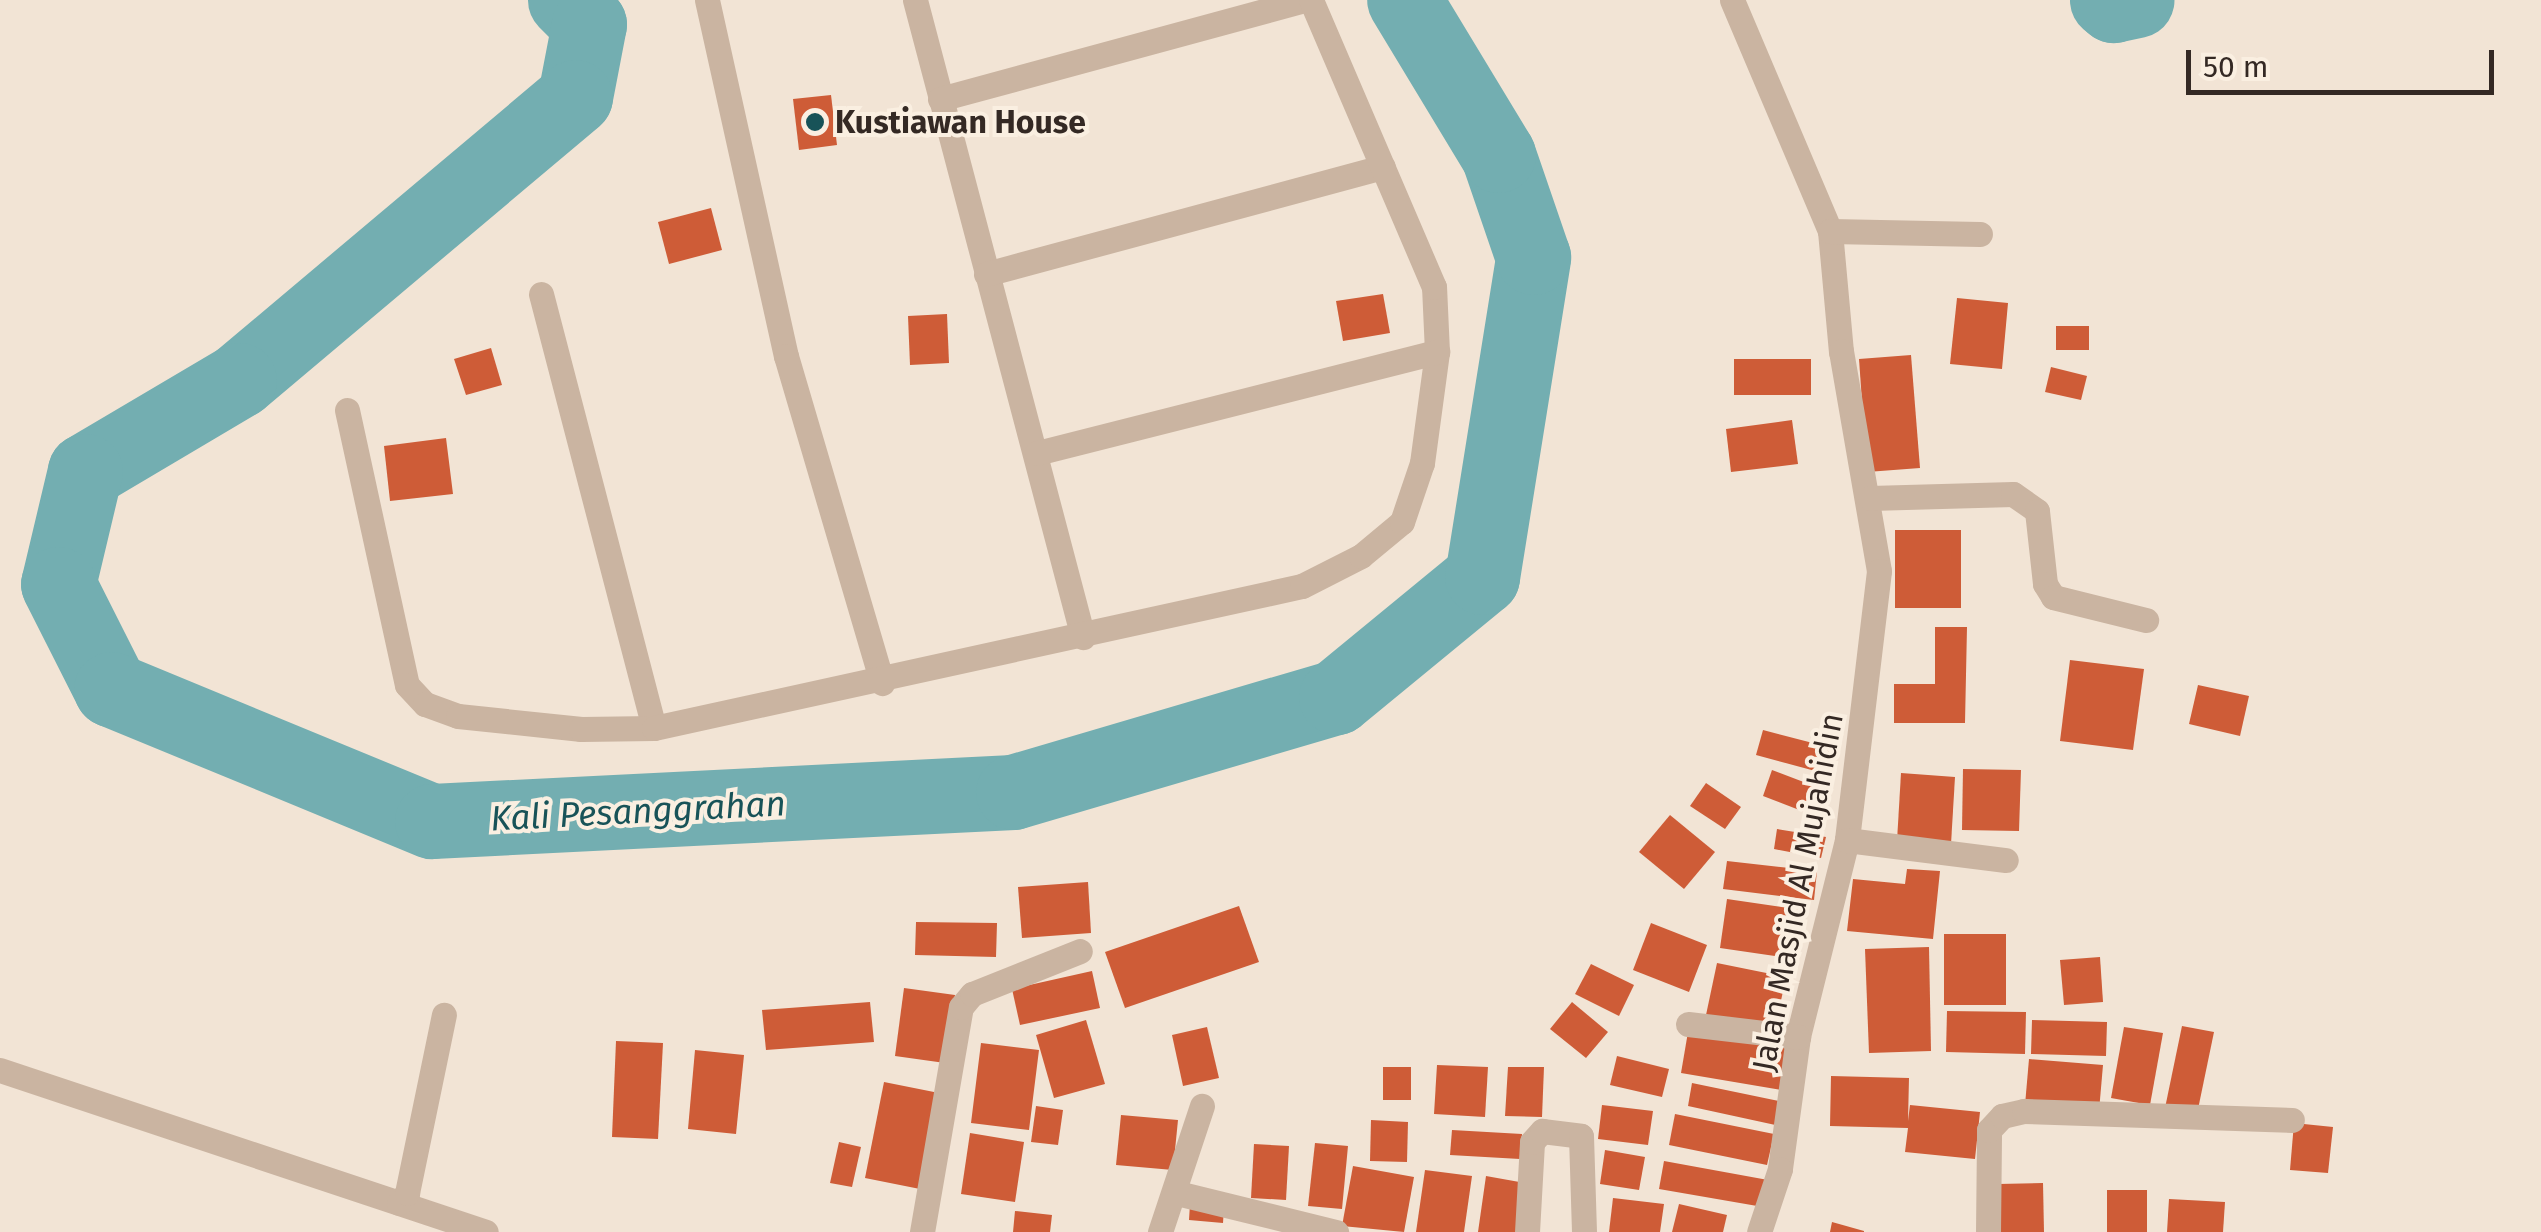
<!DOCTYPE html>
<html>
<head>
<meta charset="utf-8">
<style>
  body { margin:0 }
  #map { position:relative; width:2541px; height:1232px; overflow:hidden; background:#f2e4d5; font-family:"Fira Sans",sans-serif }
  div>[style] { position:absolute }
  .river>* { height:75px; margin:-37.5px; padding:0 37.5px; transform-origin:37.5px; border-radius:37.5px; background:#73aeb1 }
  .building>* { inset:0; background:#ce5c37 }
  .street>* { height:25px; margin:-12.5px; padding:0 12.5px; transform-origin:12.5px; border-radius:12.5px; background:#cab4a1 }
  .dots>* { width:28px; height:28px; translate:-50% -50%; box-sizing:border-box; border:5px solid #faefe1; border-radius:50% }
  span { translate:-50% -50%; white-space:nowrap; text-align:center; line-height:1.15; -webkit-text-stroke:8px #faefe1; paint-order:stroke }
  .poi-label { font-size:32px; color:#342924; font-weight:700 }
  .left { translate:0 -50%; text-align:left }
  .street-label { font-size:32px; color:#342924 }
  .water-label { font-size:35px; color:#185358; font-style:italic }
  .scale { position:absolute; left:2186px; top:50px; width:308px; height:45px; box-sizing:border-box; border:5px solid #342924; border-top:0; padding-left:12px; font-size:30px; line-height:35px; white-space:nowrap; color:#342924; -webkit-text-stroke:8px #faefe1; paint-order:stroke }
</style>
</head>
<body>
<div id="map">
  <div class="river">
    <i style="left:565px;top:0;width:34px;rotate:45deg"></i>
    <i style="left:589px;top:24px;width:74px;rotate:100.9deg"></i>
    <i style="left:575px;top:97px;width:439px;rotate:139.9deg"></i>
    <i style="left:239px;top:380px;width:179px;rotate:149.4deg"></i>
    <i style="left:85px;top:471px;width:116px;rotate:103.4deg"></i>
    <i style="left:58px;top:584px;width:118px;rotate:63.2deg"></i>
    <i style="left:111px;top:689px;width:347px;rotate:22.4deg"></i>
    <i style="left:432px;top:821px;width:582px;rotate:-2.86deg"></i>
    <i style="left:1013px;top:792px;width:337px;rotate:-16.4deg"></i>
    <i style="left:1336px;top:697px;width:189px;rotate:-39.4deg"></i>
    <i style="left:1482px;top:577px;width:324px;rotate:-80.9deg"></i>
    <i style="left:1533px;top:257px;width:108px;rotate:-108.9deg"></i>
    <i style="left:1498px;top:155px;width:181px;rotate:-121.2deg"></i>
    <i style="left:2107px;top:0;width:8px;rotate:40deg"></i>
    <i style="left:2113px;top:5px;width:24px;rotate:-12deg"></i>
  </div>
  <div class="building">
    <i style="clip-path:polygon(831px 95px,837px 145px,799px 150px,793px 99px)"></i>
    <i style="clip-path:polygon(711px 208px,722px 250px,669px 264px,658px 222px)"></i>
    <i style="clip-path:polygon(1383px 294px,1390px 333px,1343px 341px,1336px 301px)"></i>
    <i style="clip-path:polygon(1957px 298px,2008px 303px,2002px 369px,1950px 364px)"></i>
    <i style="clip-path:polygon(947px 314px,949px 363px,910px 365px,908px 316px)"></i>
    <i style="clip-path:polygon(2056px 326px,2089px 326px,2089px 350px,2056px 350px)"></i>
    <i style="clip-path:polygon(491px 348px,502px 385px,466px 395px,454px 359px)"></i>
    <i style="clip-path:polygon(1911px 355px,1920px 468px,1867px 472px,1859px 359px)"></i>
    <i style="clip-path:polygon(1734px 359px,1811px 359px,1811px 395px,1734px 395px)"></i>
    <i style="clip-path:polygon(2051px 367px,2087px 376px,2081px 400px,2045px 392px)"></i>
    <i style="clip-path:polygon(1792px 420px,1798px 464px,1731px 472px,1726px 429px)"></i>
    <i style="clip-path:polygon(446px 438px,453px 494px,390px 501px,384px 446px)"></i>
    <i style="clip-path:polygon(1895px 530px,1961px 530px,1961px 608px,1895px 608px)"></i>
    <i style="clip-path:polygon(1935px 627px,1967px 627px,1965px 723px,1894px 723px,1894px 684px,1935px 684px)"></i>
    <i style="clip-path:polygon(2070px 660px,2144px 669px,2133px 750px,2060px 741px)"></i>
    <i style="clip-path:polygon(2198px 685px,2249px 696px,2240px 736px,2189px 724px)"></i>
    <i style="clip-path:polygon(1763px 730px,1836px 749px,1830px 775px,1756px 755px)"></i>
    <i style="clip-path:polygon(1963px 769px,2021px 770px,2019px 831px,1962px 830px)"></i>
    <i style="clip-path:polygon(1772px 770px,1830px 792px,1820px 818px,1763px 796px)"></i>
    <i style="clip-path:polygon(1901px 773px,1955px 777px,1951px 844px,1897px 841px)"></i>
    <i style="clip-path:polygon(1706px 783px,1741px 807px,1725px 829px,1690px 806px)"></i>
    <i style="clip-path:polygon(1670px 815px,1715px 852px,1684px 889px,1639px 852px)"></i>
    <i style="clip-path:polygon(1777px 829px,1826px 837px,1821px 858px,1774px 849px)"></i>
    <i style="clip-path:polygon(1727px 861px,1817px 871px,1814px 900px,1723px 889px)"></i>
    <i style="clip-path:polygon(1907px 869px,1940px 871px,1933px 939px,1847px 931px,1853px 879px,1905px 884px)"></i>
    <i style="clip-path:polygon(1088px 882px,1091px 933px,1022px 938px,1018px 887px)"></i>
    <i style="clip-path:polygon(1727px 899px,1802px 910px,1796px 959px,1720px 948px)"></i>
    <i style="clip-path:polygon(1239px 906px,1259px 962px,1125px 1008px,1105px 952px)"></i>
    <i style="clip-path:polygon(916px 922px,997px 923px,996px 957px,915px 955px)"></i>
    <i style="clip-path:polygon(1651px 923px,1707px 945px,1689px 992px,1633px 970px)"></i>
    <i style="clip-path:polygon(1944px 934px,2006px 934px,2006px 1005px,1944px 1005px)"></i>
    <i style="clip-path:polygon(1929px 947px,1931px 1051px,1869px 1053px,1865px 949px)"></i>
    <i style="clip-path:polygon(2100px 957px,2103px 1002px,2064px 1005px,2060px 960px)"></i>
    <i style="clip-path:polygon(1717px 963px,1786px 977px,1775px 1029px,1706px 1015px)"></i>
    <i style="clip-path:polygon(1591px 964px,1634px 985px,1619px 1016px,1575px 994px)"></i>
    <i style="clip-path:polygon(1092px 971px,1100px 1008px,1020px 1025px,1012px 989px)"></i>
    <i style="clip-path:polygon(904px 988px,955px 995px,945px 1063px,895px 1056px)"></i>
    <i style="clip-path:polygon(870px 1002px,874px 1042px,766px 1050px,762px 1010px)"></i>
    <i style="clip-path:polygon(1572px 1002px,1608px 1032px,1586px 1058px,1550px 1029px)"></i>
    <i style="clip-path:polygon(1947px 1011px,2026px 1012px,2025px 1054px,1946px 1052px)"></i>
    <i style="clip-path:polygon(1086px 1020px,1105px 1084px,1054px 1098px,1036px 1035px)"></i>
    <i style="clip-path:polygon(2032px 1020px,2107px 1022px,2106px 1056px,2031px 1054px)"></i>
    <i style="clip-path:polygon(2182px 1026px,2214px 1032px,2197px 1114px,2165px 1108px)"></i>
    <i style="clip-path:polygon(1207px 1027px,1219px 1078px,1183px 1086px,1172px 1035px)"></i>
    <i style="clip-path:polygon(2124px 1027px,2163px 1033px,2150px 1105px,2111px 1098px)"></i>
    <i style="clip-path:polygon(1688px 1032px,1795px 1050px,1787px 1091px,1681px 1073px)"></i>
    <i style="clip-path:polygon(616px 1041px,663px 1043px,658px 1139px,612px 1137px)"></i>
    <i style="clip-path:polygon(981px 1043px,1039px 1050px,1029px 1130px,971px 1123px)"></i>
    <i style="clip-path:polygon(695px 1050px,744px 1055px,736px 1134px,688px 1129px)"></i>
    <i style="clip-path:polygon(1617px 1056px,1669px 1069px,1662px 1097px,1610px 1085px)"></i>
    <i style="clip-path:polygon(2029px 1059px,2103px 1065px,2099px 1111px,2025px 1105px)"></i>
    <i style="clip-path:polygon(1437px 1065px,1488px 1067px,1485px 1117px,1434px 1114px)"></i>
    <i style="clip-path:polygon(1383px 1067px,1411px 1067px,1411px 1100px,1383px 1100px)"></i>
    <i style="clip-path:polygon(1508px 1067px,1544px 1067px,1542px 1117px,1505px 1116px)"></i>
    <i style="clip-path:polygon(1831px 1076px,1909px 1078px,1908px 1121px,1910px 1105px,1980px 1112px,1975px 1159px,1905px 1152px,1908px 1128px,1830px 1126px)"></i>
    <i style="clip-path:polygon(884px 1082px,944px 1094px,925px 1190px,865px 1178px)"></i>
    <i style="clip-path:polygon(1692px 1083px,1789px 1103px,1785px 1127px,1688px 1106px)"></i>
    <i style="clip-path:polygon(1602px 1105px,1653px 1111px,1648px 1145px,1598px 1139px)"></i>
    <i style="clip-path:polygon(1036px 1106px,1063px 1110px,1058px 1145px,1031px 1142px)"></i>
    <i style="clip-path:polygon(1675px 1114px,1774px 1134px,1767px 1165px,1669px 1145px)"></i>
    <i style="clip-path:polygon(1121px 1115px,1178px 1120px,1173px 1170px,1116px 1165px)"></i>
    <i style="clip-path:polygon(1371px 1120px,1408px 1122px,1407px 1162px,1370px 1161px)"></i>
    <i style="clip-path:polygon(2294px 1123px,2333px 1127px,2328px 1173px,2290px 1170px)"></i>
    <i style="clip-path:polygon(1452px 1130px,1522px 1134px,1520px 1159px,1450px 1155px)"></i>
    <i style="clip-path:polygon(970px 1133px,1024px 1142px,1015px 1202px,961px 1194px)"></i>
    <i style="clip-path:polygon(839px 1142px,861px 1147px,852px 1187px,830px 1183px)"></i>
    <i style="clip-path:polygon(1315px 1143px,1348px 1146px,1342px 1209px,1308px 1206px)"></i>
    <i style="clip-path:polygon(1254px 1144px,1289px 1146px,1286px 1200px,1251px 1198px)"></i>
    <i style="clip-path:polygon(1605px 1150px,1645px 1157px,1639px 1190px,1600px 1184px)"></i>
    <i style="clip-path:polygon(1664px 1161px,1768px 1180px,1763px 1207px,1659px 1189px)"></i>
    <i style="clip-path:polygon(1353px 1166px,1414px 1177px,1404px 1232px,1342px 1226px)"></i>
    <i style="clip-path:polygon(1425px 1170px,1472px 1176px,1464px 1232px,1416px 1232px)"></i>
    <i style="clip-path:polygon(1486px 1176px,1525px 1183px,1518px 1232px,1478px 1232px)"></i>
    <i style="clip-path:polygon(2043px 1183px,2044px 1232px,2000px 1232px,1998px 1184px)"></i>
    <i style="clip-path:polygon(2107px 1190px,2147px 1190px,2147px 1232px,2107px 1232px)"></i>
    <i style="clip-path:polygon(1613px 1198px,1664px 1204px,1660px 1232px,1609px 1232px)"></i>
    <i style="clip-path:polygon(2169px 1199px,2225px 1202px,2223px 1232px,2167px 1232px)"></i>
    <i style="clip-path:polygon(1190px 1204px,1224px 1207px,1223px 1223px,1189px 1220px)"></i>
    <i style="clip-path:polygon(1679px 1204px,1727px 1215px,1723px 1232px,1672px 1232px)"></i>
    <i style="clip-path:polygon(1015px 1211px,1052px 1215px,1050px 1232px,1013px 1232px)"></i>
    <i style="clip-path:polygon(1832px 1222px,1864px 1231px,1864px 1232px,1830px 1232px)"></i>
  </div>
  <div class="street">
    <i style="left:707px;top:0;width:365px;rotate:77.5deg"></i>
    <i style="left:786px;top:356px;width:341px;rotate:73.6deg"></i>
    <i style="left:915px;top:0;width:659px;rotate:75.23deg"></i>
    <i style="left:1732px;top:0;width:251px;rotate:67deg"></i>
    <i style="left:1830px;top:231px;width:121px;rotate:84.8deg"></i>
    <i style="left:1841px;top:351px;width:223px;rotate:80.2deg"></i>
    <i style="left:1879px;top:571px;width:271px;rotate:96.8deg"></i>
    <i style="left:1847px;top:840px;width:203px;rotate:104deg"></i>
    <i style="left:1798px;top:1037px;width:133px;rotate:97.8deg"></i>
    <i style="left:1780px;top:1169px;width:66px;rotate:108.4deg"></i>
    <i style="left:940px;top:99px;width:377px;rotate:-15.2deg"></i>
    <i style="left:1830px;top:231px;width:150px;rotate:1.1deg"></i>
    <i style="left:986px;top:274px;width:411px;rotate:-15.1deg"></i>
    <i style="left:541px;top:294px;width:448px;rotate:75.4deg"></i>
    <i style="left:347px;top:410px;width:281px;rotate:77.7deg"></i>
    <i style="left:407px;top:685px;width:26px;rotate:47deg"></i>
    <i style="left:425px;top:704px;width:35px;rotate:20deg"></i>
    <i style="left:458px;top:716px;width:124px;rotate:6deg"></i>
    <i style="left:581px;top:729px;width:73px;rotate:-0.8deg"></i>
    <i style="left:654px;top:728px;width:663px;rotate:-12.36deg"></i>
    <i style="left:1302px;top:586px;width:66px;rotate:-27deg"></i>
    <i style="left:1361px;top:556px;width:53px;rotate:-39.7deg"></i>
    <i style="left:1402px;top:522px;width:62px;rotate:-71.3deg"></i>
    <i style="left:1422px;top:463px;width:112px;rotate:-82.3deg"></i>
    <i style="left:1437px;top:352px;width:65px;rotate:-92.6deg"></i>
    <i style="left:1434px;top:287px;width:312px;rotate:-113.2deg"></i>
    <i style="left:1037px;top:453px;width:413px;rotate:-14.2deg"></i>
    <i style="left:1870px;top:498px;width:143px;rotate:-1.6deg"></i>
    <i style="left:2013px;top:494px;width:29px;rotate:35deg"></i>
    <i style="left:2037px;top:511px;width:73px;rotate:83.7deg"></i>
    <i style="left:2045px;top:584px;width:15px;rotate:58deg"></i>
    <i style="left:2053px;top:597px;width:96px;rotate:13.9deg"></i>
    <i style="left:1847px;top:840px;width:160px;rotate:7.2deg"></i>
    <i style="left:1688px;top:1024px;width:111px;rotate:6.7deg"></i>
    <i style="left:0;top:1070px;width:512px;rotate:18.43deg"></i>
    <i style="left:1177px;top:1193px;width:164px;rotate:13.8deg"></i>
    <i style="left:399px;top:1203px;width:13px;rotate:-51deg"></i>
    <i style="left:407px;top:1193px;width:182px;rotate:-78.3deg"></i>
    <i style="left:922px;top:1232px;width:228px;rotate:-80.2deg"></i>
    <i style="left:961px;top:1007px;width:17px;rotate:-50deg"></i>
    <i style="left:972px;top:994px;width:116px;rotate:-21.7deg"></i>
    <i style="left:1160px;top:1232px;width:133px;rotate:-71.6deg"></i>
    <i style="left:1527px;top:1232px;width:90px;rotate:-86.8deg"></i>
    <i style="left:1532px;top:1142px;width:15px;rotate:-48deg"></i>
    <i style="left:1542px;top:1131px;width:39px;rotate:7deg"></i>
    <i style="left:1581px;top:1136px;width:96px;rotate:88.2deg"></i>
    <i style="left:1988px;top:1232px;width:102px;rotate:-89.4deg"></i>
    <i style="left:1989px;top:1130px;width:19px;rotate:-47deg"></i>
    <i style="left:2002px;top:1116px;width:23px;rotate:-13deg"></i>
    <i style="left:2024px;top:1111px;width:268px;rotate:1.9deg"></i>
  </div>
  <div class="dots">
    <i style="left:815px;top:122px;background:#185358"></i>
  </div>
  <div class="poi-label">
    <span class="left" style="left:835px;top:122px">Kustiawan House</span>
  </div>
  <div class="street-label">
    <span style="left:1798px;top:892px;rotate:-79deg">Jalan Masjid Al Mujahidin</span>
  </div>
  <div class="water-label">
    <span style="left:638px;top:811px;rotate:-3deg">Kali Pesanggrahan</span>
  </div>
  <div class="scale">50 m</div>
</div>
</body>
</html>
